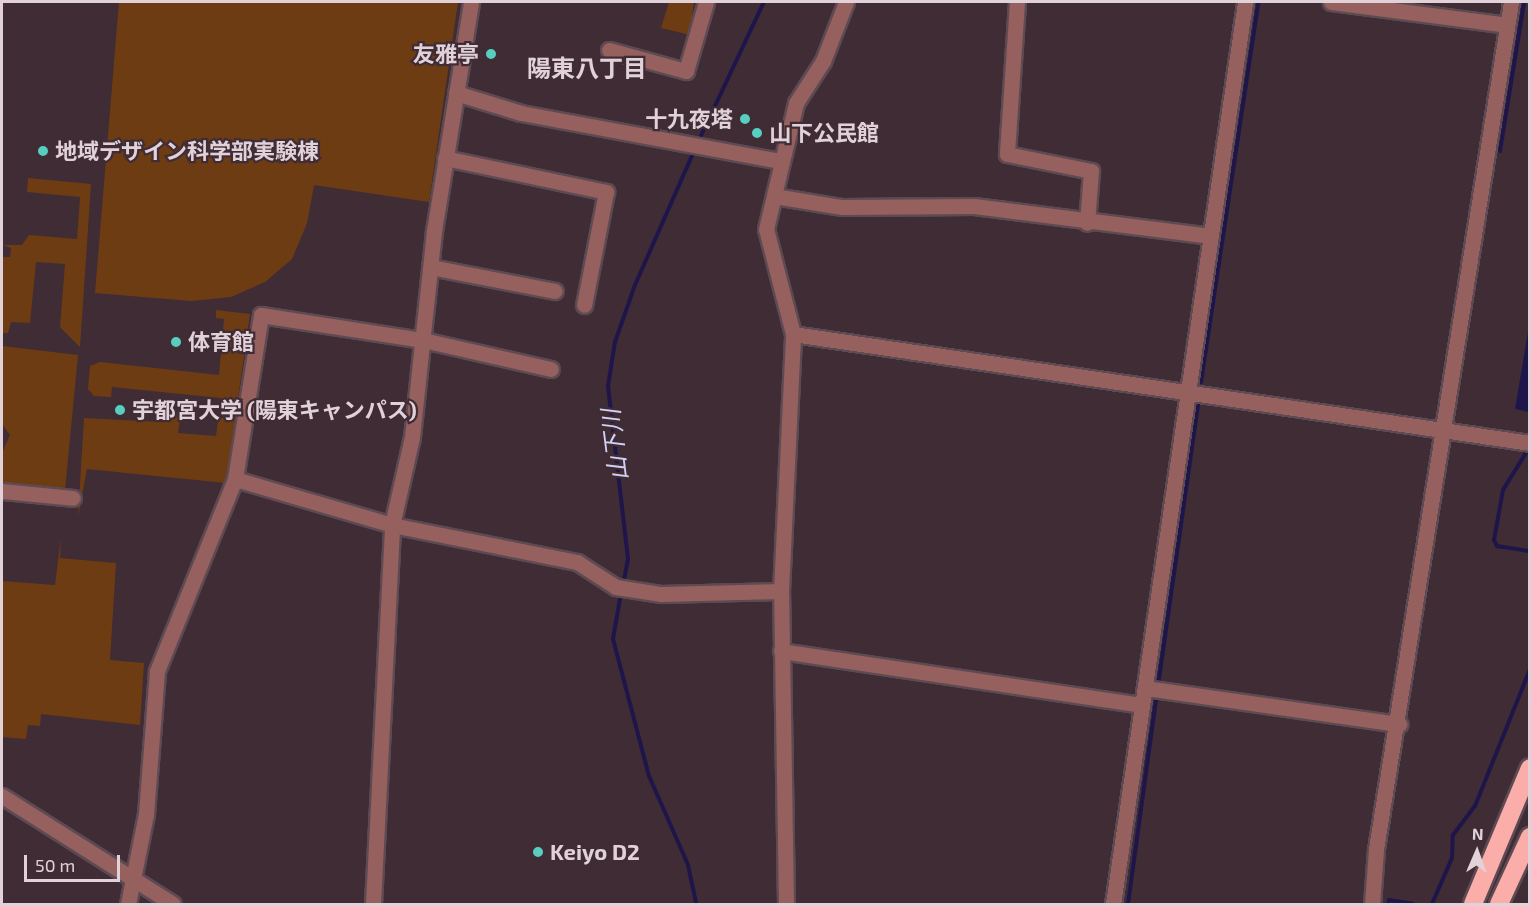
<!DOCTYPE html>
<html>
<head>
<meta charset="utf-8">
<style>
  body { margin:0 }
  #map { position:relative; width:1531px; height:906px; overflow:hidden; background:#402c35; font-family:"Exo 2","Noto Sans JP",sans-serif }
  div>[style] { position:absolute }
  .green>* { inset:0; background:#6e3c12 }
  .water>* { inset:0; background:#1e164a }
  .stream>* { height:4px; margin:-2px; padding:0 2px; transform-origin:2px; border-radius:2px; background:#1e164a }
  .roads { filter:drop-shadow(2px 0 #5d4a52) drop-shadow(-2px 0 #5d4a52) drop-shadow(0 2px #5d4a52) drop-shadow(0 -2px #5d4a52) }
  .minor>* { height:15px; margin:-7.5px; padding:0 7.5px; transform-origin:7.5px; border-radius:7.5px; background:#95605d }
  .highway>* { height:18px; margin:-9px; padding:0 9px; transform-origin:9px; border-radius:9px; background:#fbaea9 }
  .dots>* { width:16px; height:16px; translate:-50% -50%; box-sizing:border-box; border:3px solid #402c35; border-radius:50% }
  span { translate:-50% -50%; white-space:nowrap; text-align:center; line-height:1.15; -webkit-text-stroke:4.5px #402c35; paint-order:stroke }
  .poi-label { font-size:22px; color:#e0d2d8; font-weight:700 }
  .right { translate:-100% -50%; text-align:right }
  .left { translate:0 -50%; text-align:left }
  .neighbourhood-label { font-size:24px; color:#e0d2d8; font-weight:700 }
  .water-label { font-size:24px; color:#d0d1f5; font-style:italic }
  .frame { position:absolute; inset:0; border:3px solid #e0d2d8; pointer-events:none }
  .north { position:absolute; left:1447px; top:822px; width:60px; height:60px; -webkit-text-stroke:4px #402c35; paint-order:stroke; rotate:2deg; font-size:16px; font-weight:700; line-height:24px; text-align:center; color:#e0d2d8 }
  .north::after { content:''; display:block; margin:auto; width:21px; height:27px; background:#e0d2d8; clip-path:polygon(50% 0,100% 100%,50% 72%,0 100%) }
  .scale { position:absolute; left:24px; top:855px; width:96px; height:27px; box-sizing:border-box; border:3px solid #e0d2d8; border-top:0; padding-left:8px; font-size:18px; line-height:21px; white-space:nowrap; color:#e0d2d8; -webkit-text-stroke:4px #402c35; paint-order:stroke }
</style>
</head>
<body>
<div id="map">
  <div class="green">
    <i style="clip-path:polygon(119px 2px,458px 2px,429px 202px,314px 185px,307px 223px,292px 259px,265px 282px,231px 297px,191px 301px,95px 293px)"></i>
    <i style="clip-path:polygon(669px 2px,694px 2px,690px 35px,661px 28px)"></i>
    <i style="clip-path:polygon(28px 178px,91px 184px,80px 347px,60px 327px,65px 264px,36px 262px,30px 323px,11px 322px,8px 333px,2px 333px,2px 257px,10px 257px,11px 248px,3px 245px,22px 245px,29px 235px,77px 239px,80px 197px,27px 192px)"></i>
    <i style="clip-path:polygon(216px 310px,250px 314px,226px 483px,87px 469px,78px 517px,84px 418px,159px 422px,160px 412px,181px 413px,178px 433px,216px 436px,221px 398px,112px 387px,111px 397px,94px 396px,88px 389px,90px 366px,100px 362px,219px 375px,224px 319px,216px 318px)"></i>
    <i style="clip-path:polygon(2px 346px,78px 355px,65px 490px,2px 485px,2px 453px,10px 435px,2px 424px)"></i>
    <i style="clip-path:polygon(61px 537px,60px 558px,116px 563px,110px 660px,144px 663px,140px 725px,41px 714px,40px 726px,28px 725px,26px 739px,2px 737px,2px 581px,55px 585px)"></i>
  </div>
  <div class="water">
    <i style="clip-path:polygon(1529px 326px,1530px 412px,1529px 412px,1515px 409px)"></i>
  </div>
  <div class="stream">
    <i style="left:698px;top:142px;width:155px;rotate:-64.8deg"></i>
    <i style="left:1500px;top:151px;width:151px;rotate:-80.8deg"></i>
    <i style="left:1201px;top:382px;width:383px;rotate:-81.4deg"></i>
    <i style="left:1529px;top:448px;width:49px;rotate:121.8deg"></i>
    <i style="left:1503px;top:490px;width:51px;rotate:100.2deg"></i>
    <i style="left:1494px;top:540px;width:7px;rotate:63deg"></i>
    <i style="left:1497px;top:546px;width:33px;rotate:9deg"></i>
    <i style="left:623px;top:585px;width:26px;rotate:-79deg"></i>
    <i style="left:628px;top:559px;width:174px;rotate:-96.6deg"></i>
    <i style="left:608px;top:386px;width:45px;rotate:-81deg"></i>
    <i style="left:615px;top:342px;width:60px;rotate:-70.7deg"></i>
    <i style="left:635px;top:285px;width:149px;rotate:-66.2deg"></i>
    <i style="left:621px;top:593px;width:47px;rotate:99.9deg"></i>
    <i style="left:613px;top:639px;width:142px;rotate:75.3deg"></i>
    <i style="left:649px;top:776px;width:97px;rotate:66.3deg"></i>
    <i style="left:688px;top:865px;width:40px;rotate:78deg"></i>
    <i style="left:1159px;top:679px;width:277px;rotate:-81.9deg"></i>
    <i style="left:1128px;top:904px;width:206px;rotate:-82.2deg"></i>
    <i style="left:1388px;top:904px;width:4px;rotate:-76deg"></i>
    <i style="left:1389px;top:900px;width:24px;rotate:9deg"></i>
    <i style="left:1432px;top:904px;width:50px;rotate:-66.5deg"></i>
    <i style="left:1452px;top:858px;width:23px;rotate:-88deg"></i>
    <i style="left:1453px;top:835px;width:36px;rotate:-53deg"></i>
    <i style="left:1475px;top:806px;width:148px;rotate:-68.1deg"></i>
  </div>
  <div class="roads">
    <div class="minor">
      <i style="left:1017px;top:2px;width:152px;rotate:93.8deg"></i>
      <i style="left:1007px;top:154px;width:86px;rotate:11.4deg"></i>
      <i style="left:1091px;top:171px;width:52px;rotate:94.4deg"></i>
      <i style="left:1331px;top:2px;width:177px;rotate:7.4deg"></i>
      <i style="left:609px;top:50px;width:80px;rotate:15.3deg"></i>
      <i style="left:686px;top:71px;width:72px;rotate:-73.8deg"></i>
      <i style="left:456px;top:93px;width:68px;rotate:17.1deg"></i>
      <i style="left:521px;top:113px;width:264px;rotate:10.5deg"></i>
      <i style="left:445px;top:158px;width:165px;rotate:11.9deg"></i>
      <i style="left:606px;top:192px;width:115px;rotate:101deg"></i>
      <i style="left:774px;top:196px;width:69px;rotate:9.2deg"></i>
      <i style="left:842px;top:207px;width:132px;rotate:-0.4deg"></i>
      <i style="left:974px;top:206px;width:239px;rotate:7.2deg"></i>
      <i style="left:431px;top:267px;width:126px;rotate:11deg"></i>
      <i style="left:793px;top:334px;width:745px;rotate:8.41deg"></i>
      <i style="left:235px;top:479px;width:164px;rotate:16.3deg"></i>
      <i style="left:392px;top:525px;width:189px;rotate:11.3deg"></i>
      <i style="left:577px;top:562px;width:46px;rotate:32.7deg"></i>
      <i style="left:616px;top:587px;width:46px;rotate:8.8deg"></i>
      <i style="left:661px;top:594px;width:120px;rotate:-1.4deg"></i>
      <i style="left:2px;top:491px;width:71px;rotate:5.6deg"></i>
      <i style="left:781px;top:651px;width:365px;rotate:8.5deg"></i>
      <i style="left:1145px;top:688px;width:257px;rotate:8.1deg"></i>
      <i style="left:2px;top:796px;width:202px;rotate:32.3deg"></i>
      <i style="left:128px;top:904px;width:92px;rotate:-78.7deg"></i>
      <i style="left:146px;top:814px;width:143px;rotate:-85.6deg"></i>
      <i style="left:157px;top:671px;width:207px;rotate:-67.9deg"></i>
      <i style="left:235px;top:479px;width:166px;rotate:-81deg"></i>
      <i style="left:261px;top:315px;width:164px;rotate:8.8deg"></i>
      <i style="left:423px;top:340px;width:131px;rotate:12.8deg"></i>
      <i style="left:373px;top:904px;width:379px;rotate:-87.1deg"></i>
      <i style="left:392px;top:525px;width:90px;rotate:-77.2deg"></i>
      <i style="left:412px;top:437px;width:207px;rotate:-83.9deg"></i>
      <i style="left:434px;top:231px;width:232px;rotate:-80.8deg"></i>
      <i style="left:786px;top:904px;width:313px;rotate:-90.9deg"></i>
      <i style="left:781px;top:591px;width:257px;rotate:-87.3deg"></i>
      <i style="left:793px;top:334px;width:108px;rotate:-104.4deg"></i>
      <i style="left:766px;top:229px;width:130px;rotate:-76.6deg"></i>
      <i style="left:796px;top:103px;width:50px;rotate:-57.3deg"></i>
      <i style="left:823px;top:61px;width:63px;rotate:-68.7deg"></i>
      <i style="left:1113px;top:904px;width:912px;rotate:-81.67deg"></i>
      <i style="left:1372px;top:904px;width:55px;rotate:-85.8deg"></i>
      <i style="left:1376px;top:849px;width:858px;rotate:-80.94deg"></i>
    </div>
    <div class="highway">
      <i style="left:1473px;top:904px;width:147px;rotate:-67.3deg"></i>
      <i style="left:1499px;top:904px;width:74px;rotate:-65.2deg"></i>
    </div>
  </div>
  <div class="dots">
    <i style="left:491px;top:54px;background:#58cec0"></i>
    <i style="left:745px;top:119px;background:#58cec0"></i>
    <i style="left:757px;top:133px;background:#58cec0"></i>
    <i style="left:43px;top:151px;background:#58cec0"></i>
    <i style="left:176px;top:342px;background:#58cec0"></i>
    <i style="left:120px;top:410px;background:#58cec0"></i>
    <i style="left:538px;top:852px;background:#58cec0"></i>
  </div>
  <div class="poi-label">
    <span class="right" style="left:479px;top:54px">友雅亭</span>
    <span class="right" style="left:733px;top:119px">十九夜塔</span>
    <span class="left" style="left:769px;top:133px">山下公民館</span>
    <span class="left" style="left:55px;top:151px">地域デザイン科学部実験棟</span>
    <span class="left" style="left:188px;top:342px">体育館</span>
    <span class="left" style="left:132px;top:410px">宇都宮大学 (陽東キャンパス)</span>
    <span class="left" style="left:550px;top:852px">Keiyo D2</span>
  </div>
  <div class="neighbourhood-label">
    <span style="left:587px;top:68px">陽東八丁目</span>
  </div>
  <div class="water-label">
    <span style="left:614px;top:445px;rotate:-97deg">山下川</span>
  </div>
  <div class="frame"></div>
  <div class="north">N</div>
  <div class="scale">50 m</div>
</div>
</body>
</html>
